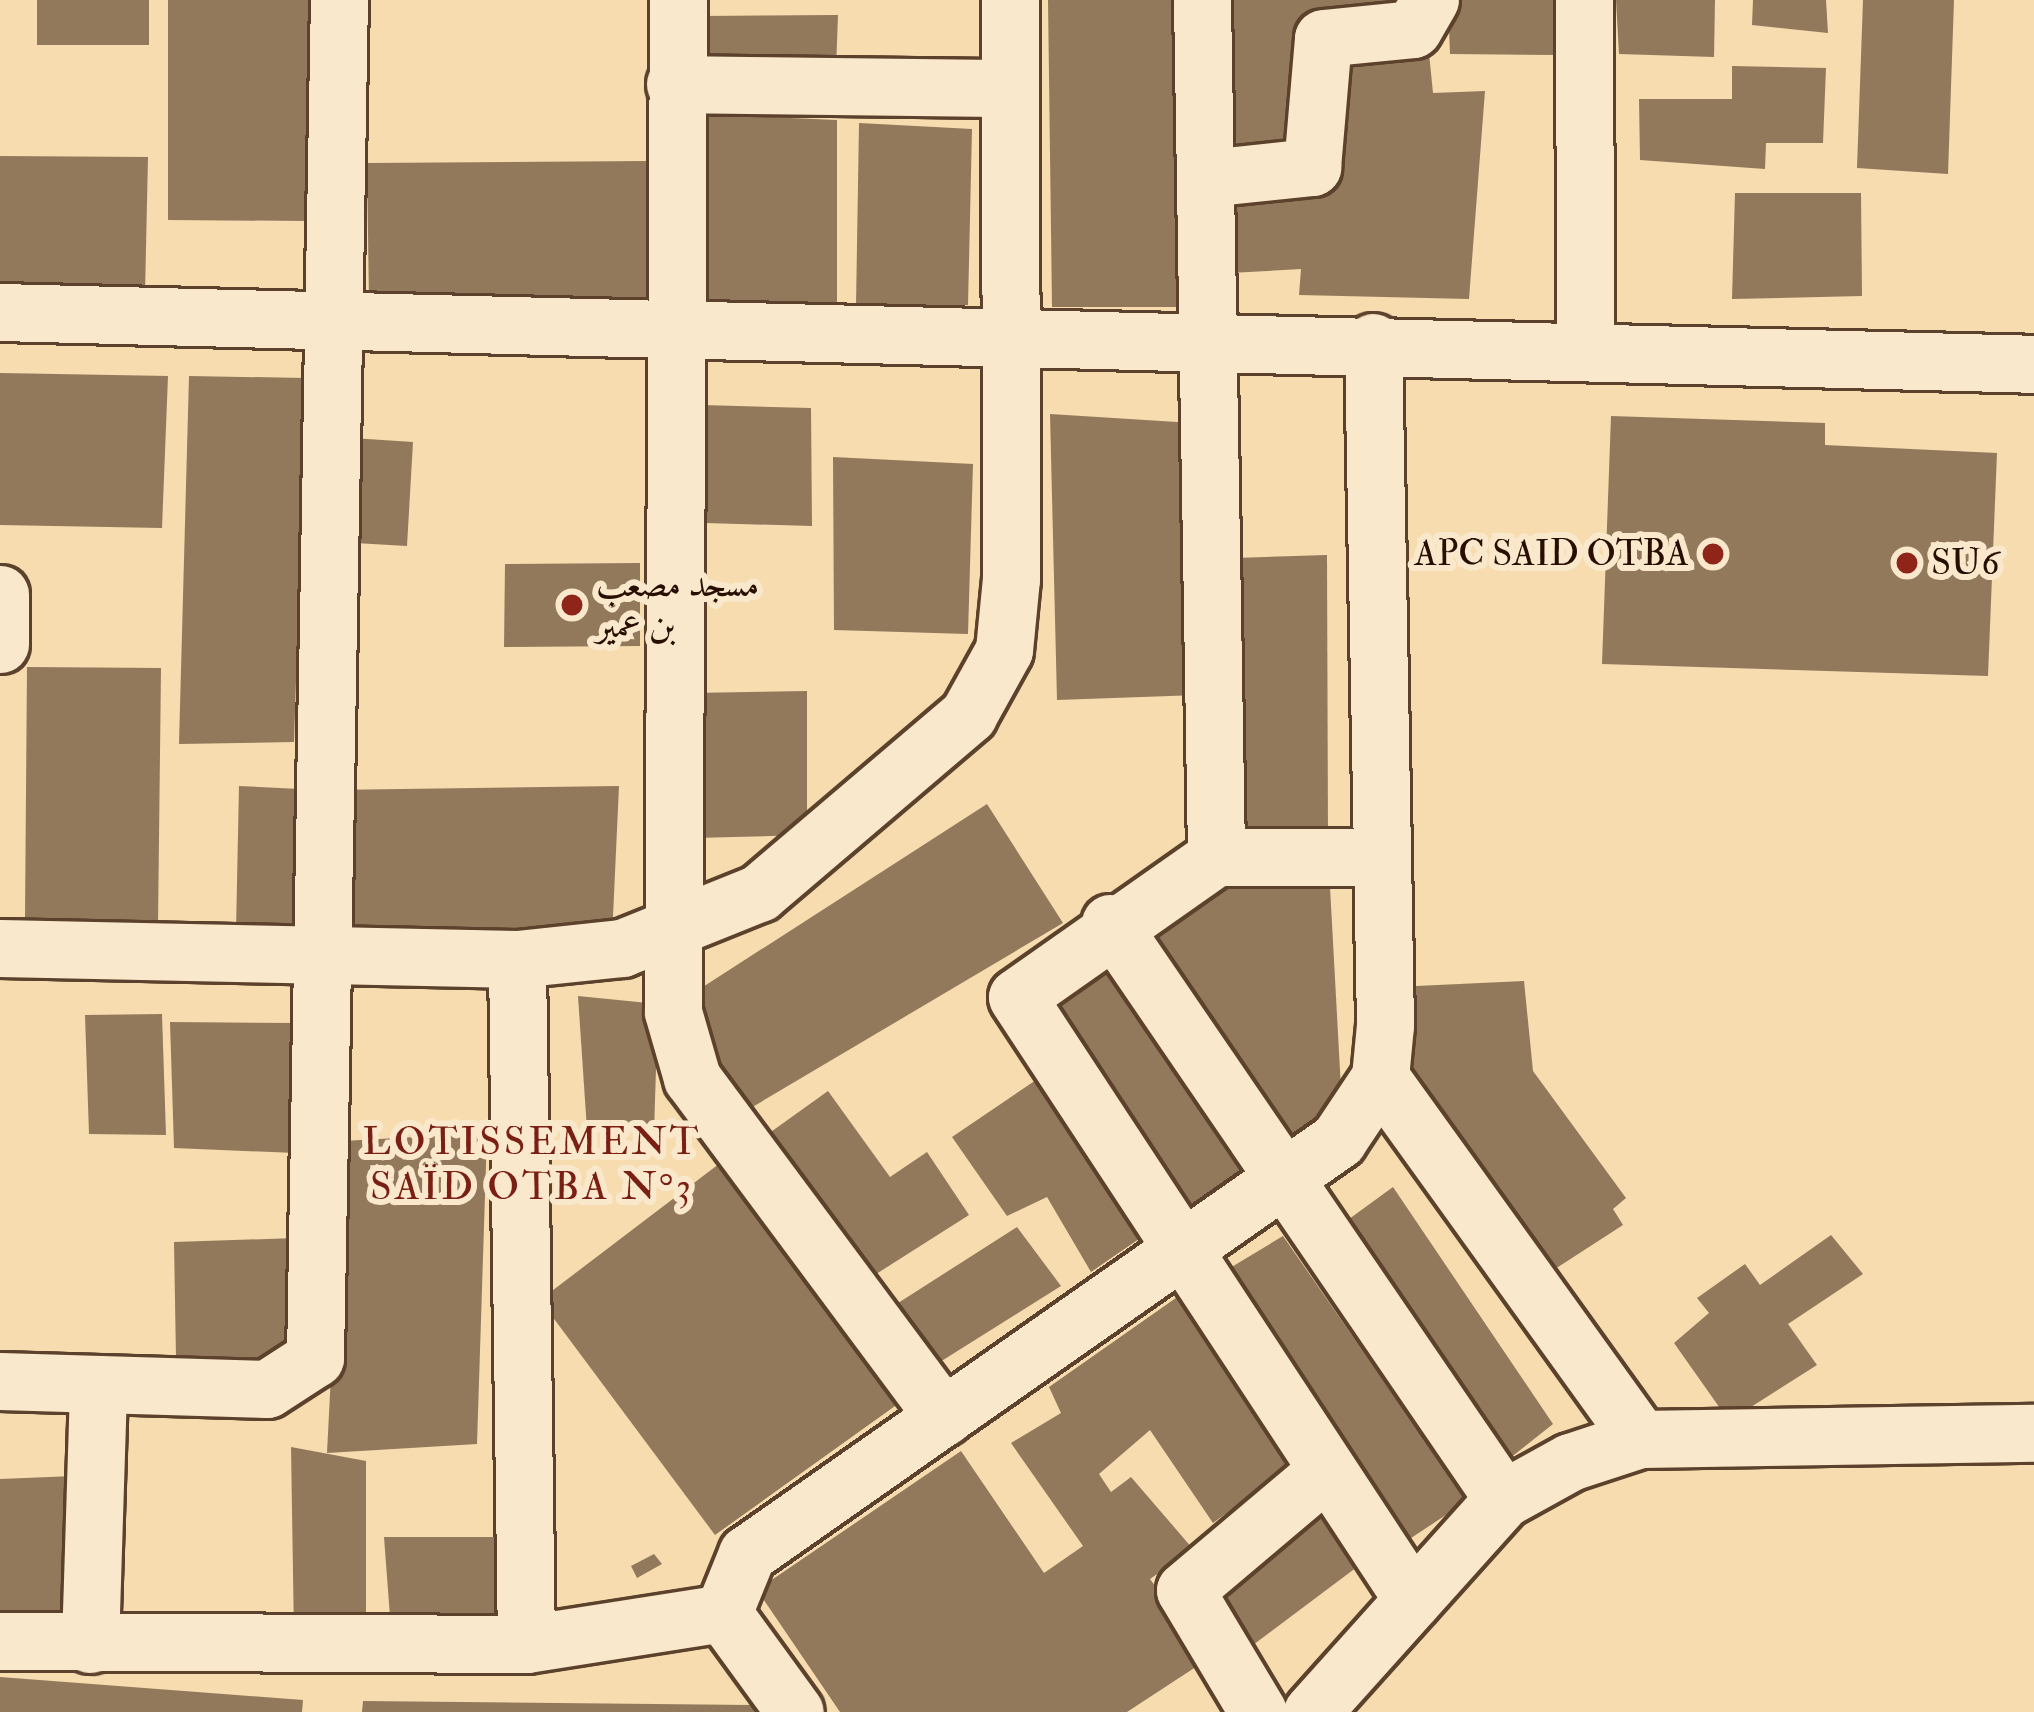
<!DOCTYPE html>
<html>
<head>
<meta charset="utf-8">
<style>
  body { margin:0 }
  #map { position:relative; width:2034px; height:1712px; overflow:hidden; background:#f6dcaf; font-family:"IM FELL Double Pica",Amiri,serif }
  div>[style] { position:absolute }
  .building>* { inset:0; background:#93795b }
  .roads { filter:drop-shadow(3px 0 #5c422c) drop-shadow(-3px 0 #5c422c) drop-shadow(0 3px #5c422c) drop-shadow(0 -3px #5c422c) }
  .minor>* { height:57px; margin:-28.5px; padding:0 28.5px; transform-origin:28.5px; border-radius:28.5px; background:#f9e8cb }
  .dots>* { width:33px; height:33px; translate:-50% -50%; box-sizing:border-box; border:6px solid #f9e8cb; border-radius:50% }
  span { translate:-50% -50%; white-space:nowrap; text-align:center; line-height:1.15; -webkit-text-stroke:12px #f9e8cb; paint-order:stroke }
  .poi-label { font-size:36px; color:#280e00 }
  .right { translate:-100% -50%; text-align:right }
  .left { translate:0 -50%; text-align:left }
  .neighbourhood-label { font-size:39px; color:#7a1f14; letter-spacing:3px }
</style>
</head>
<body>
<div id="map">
  <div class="building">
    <i style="clip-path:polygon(37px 0,149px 0,149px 45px,37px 45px)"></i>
    <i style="clip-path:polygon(168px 0,313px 0,308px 221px,168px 220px)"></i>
    <i style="clip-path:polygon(1048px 0,1186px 0,1193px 307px,1052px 307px)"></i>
    <i style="clip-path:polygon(1224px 0,1407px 0,1303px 20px,1302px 164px,1225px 163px)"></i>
    <i style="clip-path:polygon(1448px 0,1558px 0,1559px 55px,1450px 54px)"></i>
    <i style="clip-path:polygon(1616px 0,1715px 0,1714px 57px,1619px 54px)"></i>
    <i style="clip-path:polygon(1753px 0,1826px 0,1828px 33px,1752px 25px)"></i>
    <i style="clip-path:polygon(1863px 0,1954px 0,1948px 174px,1857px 168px)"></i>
    <i style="clip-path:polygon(838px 15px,836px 69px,704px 66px,702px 16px)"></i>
    <i style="clip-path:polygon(1429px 53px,1433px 93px,1485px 91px,1469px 299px,1299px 295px,1301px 269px,1230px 273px,1229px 186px,1338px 181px,1334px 56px)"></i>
    <i style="clip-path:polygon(1732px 66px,1826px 68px,1823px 143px,1766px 143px,1765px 169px,1640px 160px,1639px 99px,1732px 99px)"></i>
    <i style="clip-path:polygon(700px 114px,837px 120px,837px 304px,690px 310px)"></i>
    <i style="clip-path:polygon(859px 123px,972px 129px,968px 305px,856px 306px)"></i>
    <i style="clip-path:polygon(0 156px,148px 157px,145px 293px,0 286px)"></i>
    <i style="clip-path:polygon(648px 161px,646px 305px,369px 302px,367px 163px)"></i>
    <i style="clip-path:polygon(1735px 193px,1861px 193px,1862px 296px,1732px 299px)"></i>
    <i style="clip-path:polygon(0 373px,168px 376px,162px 528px,0 525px)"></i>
    <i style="clip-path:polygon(189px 376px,306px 378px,294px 742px,179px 744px)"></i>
    <i style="clip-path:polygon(702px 405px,811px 408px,812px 526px,705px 523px)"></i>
    <i style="clip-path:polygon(1050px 414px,1193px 423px,1198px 695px,1057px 700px)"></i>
    <i style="clip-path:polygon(1611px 416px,1825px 423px,1825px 445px,1997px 453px,1988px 676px,1602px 664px)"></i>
    <i style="clip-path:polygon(352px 438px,413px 442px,407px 546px,355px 543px)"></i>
    <i style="clip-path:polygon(833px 457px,973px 464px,968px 634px,834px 630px)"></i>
    <i style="clip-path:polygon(1327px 555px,1328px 839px,1234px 840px,1235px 558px)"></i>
    <i style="clip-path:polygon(640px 563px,640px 646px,504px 647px,505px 564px)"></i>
    <i style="clip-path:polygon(27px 667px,161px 668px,158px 924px,25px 918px)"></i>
    <i style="clip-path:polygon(807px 691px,807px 835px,694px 838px,691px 693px)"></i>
    <i style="clip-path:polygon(239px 786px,300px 789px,300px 931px,236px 931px)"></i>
    <i style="clip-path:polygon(619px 786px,612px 938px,339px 934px,330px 790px)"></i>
    <i style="clip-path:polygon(987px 804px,1063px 923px,739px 1115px,678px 1003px)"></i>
    <i style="clip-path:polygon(1211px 884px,1330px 887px,1342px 1107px,1275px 1142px,1140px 933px)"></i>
    <i style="clip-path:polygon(1111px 951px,1246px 1168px,1176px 1214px,1031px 1007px)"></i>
    <i style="clip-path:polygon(1524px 981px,1533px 1071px,1626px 1198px,1613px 1209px,1623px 1225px,1555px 1269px,1413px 1071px,1416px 986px)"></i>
    <i style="clip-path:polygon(578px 996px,658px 1004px,654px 1132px,587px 1130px)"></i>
    <i style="clip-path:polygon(162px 1014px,166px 1135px,89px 1134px,85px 1015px)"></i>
    <i style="clip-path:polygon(170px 1022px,295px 1023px,295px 1153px,174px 1148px)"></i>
    <i style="clip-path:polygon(1039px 1078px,1152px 1230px,1091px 1272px,1047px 1197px,1007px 1216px,952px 1137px)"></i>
    <i style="clip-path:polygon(828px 1091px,890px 1177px,927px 1152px,969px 1215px,862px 1283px,761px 1139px)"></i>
    <i style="clip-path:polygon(487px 1133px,477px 1444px,327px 1453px,343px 1141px)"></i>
    <i style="clip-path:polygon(732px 1154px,916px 1391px,715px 1535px,540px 1300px)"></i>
    <i style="clip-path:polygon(1393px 1187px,1553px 1424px,1500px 1466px,1334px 1230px)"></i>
    <i style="clip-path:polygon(1017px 1227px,1061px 1286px,924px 1372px,884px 1312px)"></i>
    <i style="clip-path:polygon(1831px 1235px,1863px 1274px,1788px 1324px,1817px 1365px,1729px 1421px,1674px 1343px,1709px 1313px,1697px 1298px,1745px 1264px,1760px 1285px)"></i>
    <i style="clip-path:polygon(1283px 1236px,1467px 1501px,1399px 1546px,1215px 1277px)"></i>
    <i style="clip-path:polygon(296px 1238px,292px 1360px,176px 1358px,174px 1242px)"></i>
    <i style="clip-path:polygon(1183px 1293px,1302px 1458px,1213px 1523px,1150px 1430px,1099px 1474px,1111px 1492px,1131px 1477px,1193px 1549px,1150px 1579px,1208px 1659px,1127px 1712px,840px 1712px,757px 1590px,961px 1451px,1044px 1573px,1083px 1546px,1011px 1443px,1061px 1413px,1049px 1387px)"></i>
    <i style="clip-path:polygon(291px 1447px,366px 1461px,366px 1633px,294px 1635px)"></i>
    <i style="clip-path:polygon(74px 1476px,73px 1610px,0 1610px,0 1479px)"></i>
    <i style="clip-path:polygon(1323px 1502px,1365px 1561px,1237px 1657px,1197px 1594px)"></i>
    <i style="clip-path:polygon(384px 1537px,499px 1537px,504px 1634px,391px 1630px)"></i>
    <i style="clip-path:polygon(654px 1554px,662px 1564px,637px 1578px,631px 1566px)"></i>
    <i style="clip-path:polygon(0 1677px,303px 1700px,302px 1712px,0 1712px)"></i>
    <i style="clip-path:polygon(363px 1701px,752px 1705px,755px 1712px,362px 1712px)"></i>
  </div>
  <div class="roads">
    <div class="minor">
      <i style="left:678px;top:0;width:1012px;rotate:90.28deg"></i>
      <i style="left:673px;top:1012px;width:69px;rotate:73.9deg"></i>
      <i style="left:692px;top:1078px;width:422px;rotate:53.4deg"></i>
      <i style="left:1202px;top:0;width:857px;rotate:89.06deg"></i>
      <i style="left:1584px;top:0;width:349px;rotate:89.8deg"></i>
      <i style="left:675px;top:84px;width:335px;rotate:0.7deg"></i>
      <i style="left:1207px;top:178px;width:106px;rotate:-6deg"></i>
      <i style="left:1312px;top:167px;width:129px;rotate:-85.1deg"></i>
      <i style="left:1323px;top:38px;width:90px;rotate:-5.7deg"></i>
      <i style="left:1413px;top:29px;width:34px;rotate:-60deg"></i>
      <i style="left:0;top:312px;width:2035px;rotate:1.46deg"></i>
      <i style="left:0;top:594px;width:50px;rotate:90deg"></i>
      <i style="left:1382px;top:857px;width:166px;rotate:180deg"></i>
      <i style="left:1216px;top:857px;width:243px;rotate:144.9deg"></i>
      <i style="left:1017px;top:997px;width:721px;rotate:56.71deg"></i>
      <i style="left:1110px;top:923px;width:697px;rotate:55.69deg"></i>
      <i style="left:0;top:948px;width:517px;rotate:1.22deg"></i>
      <i style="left:517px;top:959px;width:106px;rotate:-6deg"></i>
      <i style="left:622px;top:948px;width:148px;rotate:-21.9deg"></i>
      <i style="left:759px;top:893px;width:275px;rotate:-40.4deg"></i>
      <i style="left:968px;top:715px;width:74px;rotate:-61deg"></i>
      <i style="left:1004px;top:650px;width:71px;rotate:-84.4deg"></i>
      <i style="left:1011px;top:579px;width:579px;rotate:-90.1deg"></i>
      <i style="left:517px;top:959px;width:685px;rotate:89.25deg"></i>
      <i style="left:1380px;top:1077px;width:446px;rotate:54.3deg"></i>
      <i style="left:0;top:1381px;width:267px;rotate:1.7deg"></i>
      <i style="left:267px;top:1389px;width:57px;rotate:-32.9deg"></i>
      <i style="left:315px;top:1358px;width:1358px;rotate:-88.99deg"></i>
      <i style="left:723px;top:1613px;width:122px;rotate:54deg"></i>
      <i style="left:0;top:1641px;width:526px;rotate:0.33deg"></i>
      <i style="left:526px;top:1644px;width:199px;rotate:-8.9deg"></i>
      <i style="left:723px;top:1613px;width:64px;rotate:-67.9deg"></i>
      <i style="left:747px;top:1554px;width:722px;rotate:-35.01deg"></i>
      <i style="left:1338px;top:1140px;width:76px;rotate:-56.3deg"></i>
      <i style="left:1380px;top:1077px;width:52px;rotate:-84.5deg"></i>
      <i style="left:1385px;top:1025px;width:683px;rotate:-91.01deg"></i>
      <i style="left:90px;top:1644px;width:260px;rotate:-88.2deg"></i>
      <i style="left:1258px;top:1712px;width:142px;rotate:-120.9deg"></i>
      <i style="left:1185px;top:1590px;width:186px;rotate:-40.2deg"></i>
      <i style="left:1312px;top:1712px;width:286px;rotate:-48.1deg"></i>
      <i style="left:1503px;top:1499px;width:77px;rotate:-28.9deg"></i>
      <i style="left:1570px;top:1462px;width:74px;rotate:-18.2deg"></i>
      <i style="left:1640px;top:1439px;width:394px;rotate:-0.9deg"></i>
    </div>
  </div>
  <div class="dots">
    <i style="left:1713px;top:554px;background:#8f2418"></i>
    <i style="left:1907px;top:563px;background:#8f2418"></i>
    <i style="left:572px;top:605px;background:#8f2418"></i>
  </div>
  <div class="poi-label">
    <span class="right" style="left:1689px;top:554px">APC SAID OTBA</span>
    <span class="left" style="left:1931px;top:563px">SU6</span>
    <span class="left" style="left:596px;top:605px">مسجد مصعب<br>بن عمير</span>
  </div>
  <div class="neighbourhood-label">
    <span style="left:532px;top:1165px">LOTISSEMENT<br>SAÏD OTBA N°3</span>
  </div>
</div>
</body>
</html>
